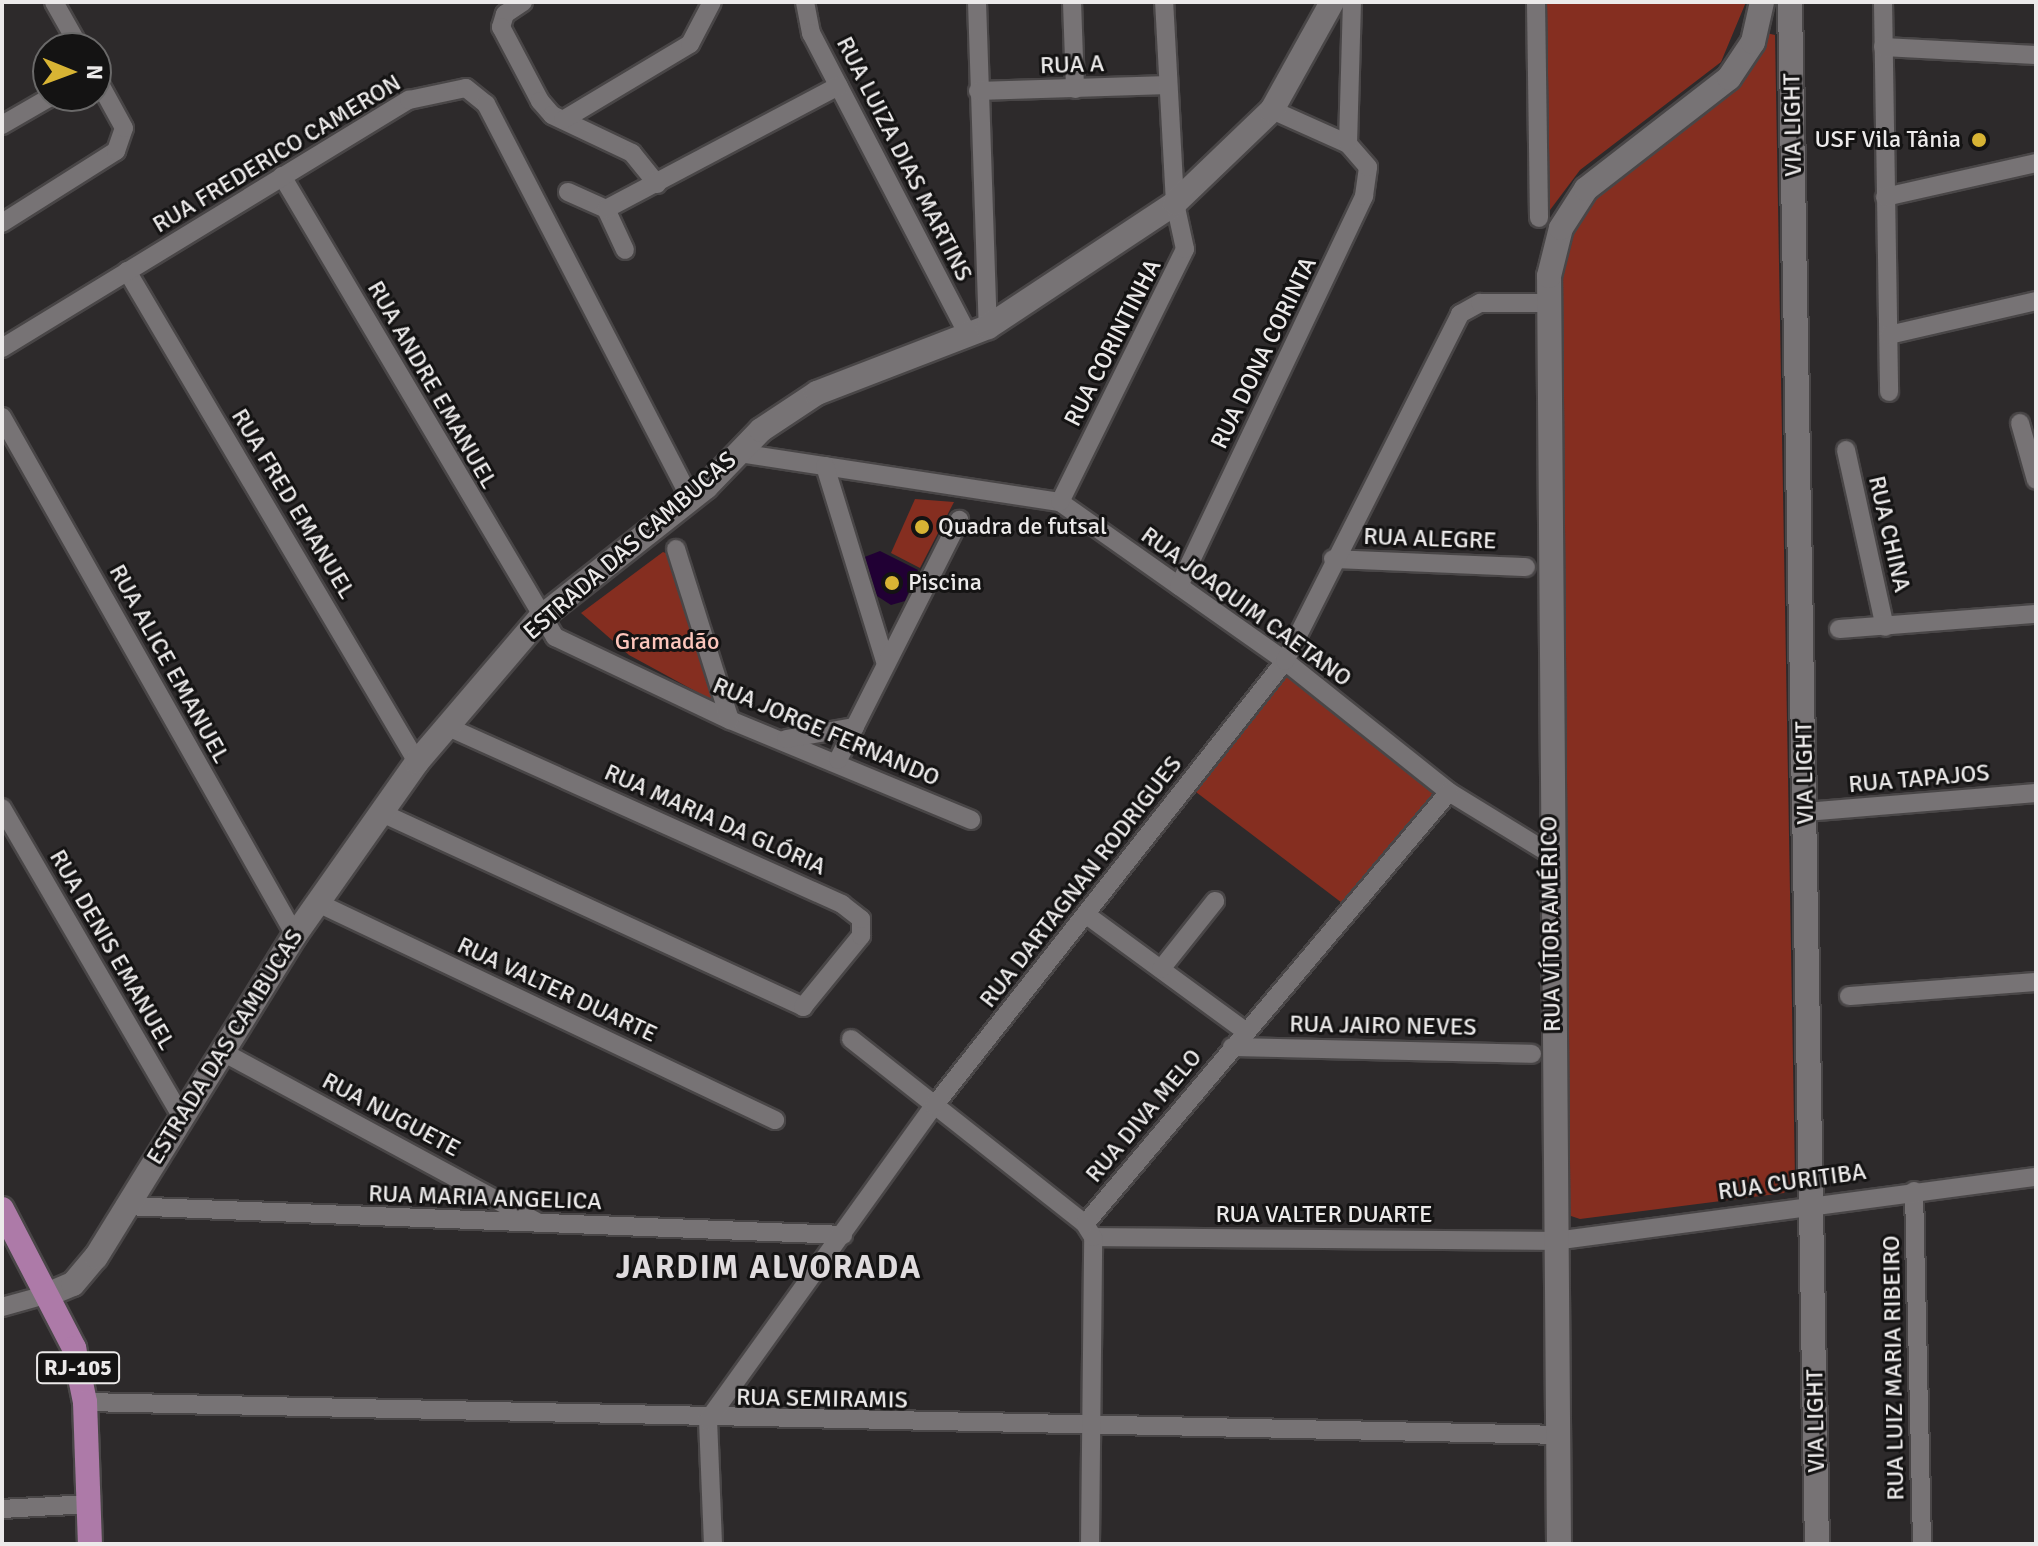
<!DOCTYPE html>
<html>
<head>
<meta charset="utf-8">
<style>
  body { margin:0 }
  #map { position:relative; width:2038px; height:1546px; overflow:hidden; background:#2d2a2b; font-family:Signika,sans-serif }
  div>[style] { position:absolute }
  .green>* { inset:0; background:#852e20 }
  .water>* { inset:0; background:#210034 }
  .roads { filter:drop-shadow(2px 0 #494647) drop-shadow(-2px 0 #494647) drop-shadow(0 2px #494647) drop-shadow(0 -2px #494647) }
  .minor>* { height:18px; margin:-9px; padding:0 9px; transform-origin:9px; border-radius:9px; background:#777375 }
  .tertiary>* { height:24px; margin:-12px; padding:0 12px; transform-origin:12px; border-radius:12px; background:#777375 }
  .primary>* { height:24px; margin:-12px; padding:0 12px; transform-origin:12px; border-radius:12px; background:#ad7aa8 }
  .dots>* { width:22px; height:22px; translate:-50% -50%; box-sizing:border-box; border:4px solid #141313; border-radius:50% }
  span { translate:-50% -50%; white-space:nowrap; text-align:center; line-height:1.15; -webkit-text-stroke:6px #141313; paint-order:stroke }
  .shield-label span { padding:2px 6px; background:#141313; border:2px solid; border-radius:6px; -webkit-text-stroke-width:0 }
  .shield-label { font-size:22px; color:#eceaea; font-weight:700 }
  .street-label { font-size:24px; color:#eceaea }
  .poi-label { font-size:24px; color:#eceaea }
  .right { translate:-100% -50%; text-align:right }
  .left { translate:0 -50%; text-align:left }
  .park-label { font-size:24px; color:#fcc6bc }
  .district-label { font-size:32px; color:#dfdbdd; font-weight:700; letter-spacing:2px }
  .frame { position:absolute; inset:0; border:4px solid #eceaea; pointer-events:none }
  .north { position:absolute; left:32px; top:32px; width:80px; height:80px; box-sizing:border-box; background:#141313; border:2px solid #6a6969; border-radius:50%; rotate:91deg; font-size:22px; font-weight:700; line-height:32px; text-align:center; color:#eceaea }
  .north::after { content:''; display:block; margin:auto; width:28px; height:36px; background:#d8b434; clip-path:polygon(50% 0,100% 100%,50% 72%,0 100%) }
</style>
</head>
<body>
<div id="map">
  <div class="green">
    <i style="clip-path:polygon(1545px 2px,1746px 2px,1721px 62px,1580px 170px,1550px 210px)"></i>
    <i style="clip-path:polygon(1762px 32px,1775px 35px,1795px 1178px,1784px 1193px,1580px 1219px,1568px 1215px,1559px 238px,1571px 214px)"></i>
    <i style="clip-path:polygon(915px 499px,954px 502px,920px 568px,891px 553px)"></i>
    <i style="clip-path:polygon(663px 552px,674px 556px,717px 703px,629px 655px,581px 613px)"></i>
    <i style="clip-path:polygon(1285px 661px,1449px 792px,1350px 909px,1188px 786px)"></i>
  </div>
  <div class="water">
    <i style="clip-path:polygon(880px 551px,918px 570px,905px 601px,891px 605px,877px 596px,862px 558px)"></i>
  </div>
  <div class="roads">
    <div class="minor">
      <i style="left:54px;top:2px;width:53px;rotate:60.5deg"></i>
      <i style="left:523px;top:2px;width:22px;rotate:146deg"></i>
      <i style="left:505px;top:14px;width:14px;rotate:107deg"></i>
      <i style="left:501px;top:27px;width:84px;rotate:62.2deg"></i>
      <i style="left:540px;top:101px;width:18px;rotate:49deg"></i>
      <i style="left:552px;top:115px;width:89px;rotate:25.4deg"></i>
      <i style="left:632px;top:153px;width:40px;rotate:51deg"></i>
      <i style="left:805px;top:2px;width:32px;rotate:79deg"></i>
      <i style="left:811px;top:33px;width:342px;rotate:62.5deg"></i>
      <i style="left:977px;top:2px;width:325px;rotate:88.1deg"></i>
      <i style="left:1072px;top:2px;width:87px;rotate:88deg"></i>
      <i style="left:1536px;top:2px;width:216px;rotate:89.2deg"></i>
      <i style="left:1883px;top:2px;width:390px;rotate:89.1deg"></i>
      <i style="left:1883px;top:47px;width:153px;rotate:3deg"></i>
      <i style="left:978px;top:91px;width:190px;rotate:-1.8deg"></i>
      <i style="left:1272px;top:110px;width:83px;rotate:24.1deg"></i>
      <i style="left:563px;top:120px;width:148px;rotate:-30.9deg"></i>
      <i style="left:690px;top:44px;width:47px;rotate:-62.4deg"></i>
      <i style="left:2px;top:125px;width:58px;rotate:-30.1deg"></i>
      <i style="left:282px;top:176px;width:536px;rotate:59.37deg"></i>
      <i style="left:555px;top:637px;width:194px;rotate:25.4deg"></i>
      <i style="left:730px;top:720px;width:261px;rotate:22.5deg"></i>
      <i style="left:568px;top:192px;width:42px;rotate:24.1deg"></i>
      <i style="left:606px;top:209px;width:45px;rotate:65.1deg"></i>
      <i style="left:1885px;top:197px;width:155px;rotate:-12.7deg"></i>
      <i style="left:606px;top:209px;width:263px;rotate:-27.9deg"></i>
      <i style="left:2px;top:223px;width:135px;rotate:-32.3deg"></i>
      <i style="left:116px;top:151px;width:24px;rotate:-71deg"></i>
      <i style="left:124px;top:128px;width:58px;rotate:-118.8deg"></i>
      <i style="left:127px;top:271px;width:570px;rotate:59.43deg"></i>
      <i style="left:1889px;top:335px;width:151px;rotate:-13deg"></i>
      <i style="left:2px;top:348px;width:477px;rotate:-31.4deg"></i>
      <i style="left:409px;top:100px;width:58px;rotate:-11.9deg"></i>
      <i style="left:466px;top:88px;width:26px;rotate:39deg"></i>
      <i style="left:486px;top:104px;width:445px;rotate:62.6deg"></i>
      <i style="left:2px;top:417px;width:595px;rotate:60.51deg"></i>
      <i style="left:2020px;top:423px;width:59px;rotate:74.3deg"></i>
      <i style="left:1846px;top:450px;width:181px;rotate:77.6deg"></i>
      <i style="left:739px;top:453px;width:325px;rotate:8.7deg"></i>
      <i style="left:1060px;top:502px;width:276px;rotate:35.2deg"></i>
      <i style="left:1285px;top:661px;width:210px;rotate:38.6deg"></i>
      <i style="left:1449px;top:792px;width:119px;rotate:31.5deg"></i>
      <i style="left:825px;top:466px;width:207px;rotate:72.9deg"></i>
      <i style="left:1060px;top:502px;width:282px;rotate:-63.7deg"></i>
      <i style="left:1185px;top:249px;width:47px;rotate:-102.3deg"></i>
      <i style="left:1175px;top:203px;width:201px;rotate:-93.1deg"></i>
      <i style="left:676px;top:549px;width:179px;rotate:72.5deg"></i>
      <i style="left:1333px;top:559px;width:193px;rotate:2.4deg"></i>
      <i style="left:1179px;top:586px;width:432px;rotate:-64.6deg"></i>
      <i style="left:1364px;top:196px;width:29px;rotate:-82deg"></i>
      <i style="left:1368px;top:167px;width:30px;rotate:-131deg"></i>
      <i style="left:1348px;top:144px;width:142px;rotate:-88.4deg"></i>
      <i style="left:1839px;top:629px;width:198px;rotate:-4.4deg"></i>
      <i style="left:786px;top:739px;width:70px;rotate:-9.9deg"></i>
      <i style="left:838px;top:760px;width:269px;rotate:-63.2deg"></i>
      <i style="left:2px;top:808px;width:356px;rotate:59.8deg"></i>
      <i style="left:1805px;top:812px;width:232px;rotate:-4.7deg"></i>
      <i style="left:382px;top:813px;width:464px;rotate:24.7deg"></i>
      <i style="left:803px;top:1007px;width:92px;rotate:-50.8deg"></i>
      <i style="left:861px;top:936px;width:17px;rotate:-90deg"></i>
      <i style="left:861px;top:919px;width:24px;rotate:-142deg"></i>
      <i style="left:842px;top:904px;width:434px;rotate:-155.8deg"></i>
      <i style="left:318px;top:903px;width:506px;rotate:25.4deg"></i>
      <i style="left:1088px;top:916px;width:195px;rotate:36.2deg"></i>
      <i style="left:1161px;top:969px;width:87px;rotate:-51.5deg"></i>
      <i style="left:1849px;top:996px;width:188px;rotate:-4.3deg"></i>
      <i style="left:851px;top:1039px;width:298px;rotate:38.3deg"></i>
      <i style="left:1232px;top:1047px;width:300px;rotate:1.3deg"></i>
      <i style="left:221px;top:1051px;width:358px;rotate:28.4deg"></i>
      <i style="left:1914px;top:1191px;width:353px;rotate:88.7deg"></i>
      <i style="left:125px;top:1206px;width:719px;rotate:2.31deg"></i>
      <i style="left:1093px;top:1237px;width:462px;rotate:0.5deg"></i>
      <i style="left:1555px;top:1241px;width:485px;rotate:-7.6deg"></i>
      <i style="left:2px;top:1307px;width:49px;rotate:-15.5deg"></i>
      <i style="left:85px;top:1402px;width:1472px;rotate:1.28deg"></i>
      <i style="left:2px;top:1509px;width:88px;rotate:-3.3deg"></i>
      <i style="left:713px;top:1544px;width:124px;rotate:-92.3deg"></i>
      <i style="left:708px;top:1420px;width:387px;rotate:-54.3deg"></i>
      <i style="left:934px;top:1106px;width:567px;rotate:-51.73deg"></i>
      <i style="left:1285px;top:661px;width:389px;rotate:-63.2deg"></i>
      <i style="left:1460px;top:314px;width:23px;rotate:-29deg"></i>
      <i style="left:1480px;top:303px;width:66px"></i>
      <i style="left:1090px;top:1544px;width:307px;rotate:-89.4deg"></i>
      <i style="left:1093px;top:1237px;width:15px;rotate:-122deg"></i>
      <i style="left:1085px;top:1224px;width:565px;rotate:-49.88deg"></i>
    </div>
    <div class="tertiary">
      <i style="left:1790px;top:2px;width:1542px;rotate:89deg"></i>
      <i style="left:49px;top:1294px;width:26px;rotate:-23deg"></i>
      <i style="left:73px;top:1284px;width:35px;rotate:-50deg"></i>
      <i style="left:96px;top:1257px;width:379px;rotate:-58.3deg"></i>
      <i style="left:295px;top:935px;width:212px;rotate:-54.8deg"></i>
      <i style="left:417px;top:762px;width:189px;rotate:-49.5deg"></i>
      <i style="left:540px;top:618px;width:211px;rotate:-38.3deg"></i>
      <i style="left:706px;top:487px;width:79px;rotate:-46deg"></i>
      <i style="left:761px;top:430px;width:67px;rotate:-33.5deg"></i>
      <i style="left:817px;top:393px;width:183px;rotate:-21.1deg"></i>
      <i style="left:988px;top:327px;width:224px;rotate:-33.5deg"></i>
      <i style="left:1175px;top:203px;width:134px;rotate:-43.8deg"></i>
      <i style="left:1272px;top:110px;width:124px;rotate:-60.9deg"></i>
      <i style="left:1559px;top:1544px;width:1268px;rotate:-90.45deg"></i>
      <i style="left:1549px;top:276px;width:49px;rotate:-76deg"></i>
      <i style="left:1561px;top:228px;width:46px;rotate:-57.3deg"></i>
      <i style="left:1586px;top:189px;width:181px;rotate:-37.8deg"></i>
      <i style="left:1729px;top:78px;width:43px;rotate:-56.3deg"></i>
      <i style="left:1753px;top:42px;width:41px;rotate:-77.3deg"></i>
    </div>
    <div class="primary">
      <i style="left:2px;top:1209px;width:157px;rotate:62.6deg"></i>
      <i style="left:74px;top:1348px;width:55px;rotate:78.5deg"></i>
      <i style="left:85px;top:1402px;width:142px;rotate:88deg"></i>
    </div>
  </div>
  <div class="dots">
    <i style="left:1979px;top:140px;background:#d8b434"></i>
    <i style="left:922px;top:527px;background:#d8b434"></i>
    <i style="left:892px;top:583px;background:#d8b434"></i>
  </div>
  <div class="shield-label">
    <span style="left:78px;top:1368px">RJ-105</span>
  </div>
  <div class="street-label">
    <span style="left:1072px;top:65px;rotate:-2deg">RUA A</span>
    <span style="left:1793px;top:125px;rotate:-91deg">VIA LIGHT</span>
    <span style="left:277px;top:154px;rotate:-31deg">RUA FREDERICO CAMERON</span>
    <span style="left:904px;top:159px;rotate:63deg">RUA LUIZA DIAS MARTINS</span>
    <span style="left:1113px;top:343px;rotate:-63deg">RUA CORINTINHA</span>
    <span style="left:1264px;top:353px;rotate:-64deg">RUA DONA CORINTA</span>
    <span style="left:432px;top:385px;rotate:60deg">RUA ANDRE EMANUEL</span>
    <span style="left:293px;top:504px;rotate:59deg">RUA FRED EMANUEL</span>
    <span style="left:1889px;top:534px;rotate:77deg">RUA CHINA</span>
    <span style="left:1430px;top:539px;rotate:2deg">RUA ALEGRE</span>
    <span style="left:630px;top:546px;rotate:-41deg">ESTRADA DAS CAMBUCAS</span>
    <span style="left:1246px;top:607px;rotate:36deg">RUA JOAQUIM CAETANO</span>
    <span style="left:169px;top:664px;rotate:61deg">RUA ALICE EMANUEL</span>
    <span style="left:826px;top:732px;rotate:23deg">RUA JORGE FERNANDO</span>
    <span style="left:1805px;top:773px;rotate:-91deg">VIA LIGHT</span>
    <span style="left:1919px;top:779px;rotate:-5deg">RUA TAPAJOS</span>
    <span style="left:715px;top:820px;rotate:24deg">RUA MARIA DA GLÓRIA</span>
    <span style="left:1081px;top:882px;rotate:-52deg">RUA DARTAGNAN RODRIGUES</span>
    <span style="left:1551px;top:924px;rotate:-91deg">RUA VÍTOR AMÉRICO</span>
    <span style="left:112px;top:950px;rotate:60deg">RUA DENIS EMANUEL</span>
    <span style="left:557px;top:990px;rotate:25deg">RUA VALTER DUARTE</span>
    <span style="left:1383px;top:1026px;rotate:1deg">RUA JAIRO NEVES</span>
    <span style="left:225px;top:1047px;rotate:-58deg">ESTRADA DAS CAMBUCAS</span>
    <span style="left:391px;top:1115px;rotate:28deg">RUA NUGUETE</span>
    <span style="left:1144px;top:1116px;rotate:-50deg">RUA DIVA MELO</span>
    <span style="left:1792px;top:1182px;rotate:-8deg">RUA CURITIBA</span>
    <span style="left:485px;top:1198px;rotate:2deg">RUA MARIA ANGELICA</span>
    <span style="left:1324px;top:1215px">RUA VALTER DUARTE</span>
    <span style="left:1894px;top:1368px;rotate:-91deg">RUA LUIZ MARIA RIBEIRO</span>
    <span style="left:822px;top:1399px;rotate:1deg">RUA SEMIRAMIS</span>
    <span style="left:1816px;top:1421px;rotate:-91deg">VIA LIGHT</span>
  </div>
  <div class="poi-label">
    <span class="right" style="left:1961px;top:140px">USF Vila Tânia</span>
    <span class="left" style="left:938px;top:527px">Quadra de futsal</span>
    <span class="left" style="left:908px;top:583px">Piscina</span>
  </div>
  <div class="park-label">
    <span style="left:667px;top:642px">Gramadão</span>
  </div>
  <div class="district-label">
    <span style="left:769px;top:1268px">JARDIM ALVORADA</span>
  </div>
  <div class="frame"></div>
  <div class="north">N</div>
</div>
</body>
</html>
